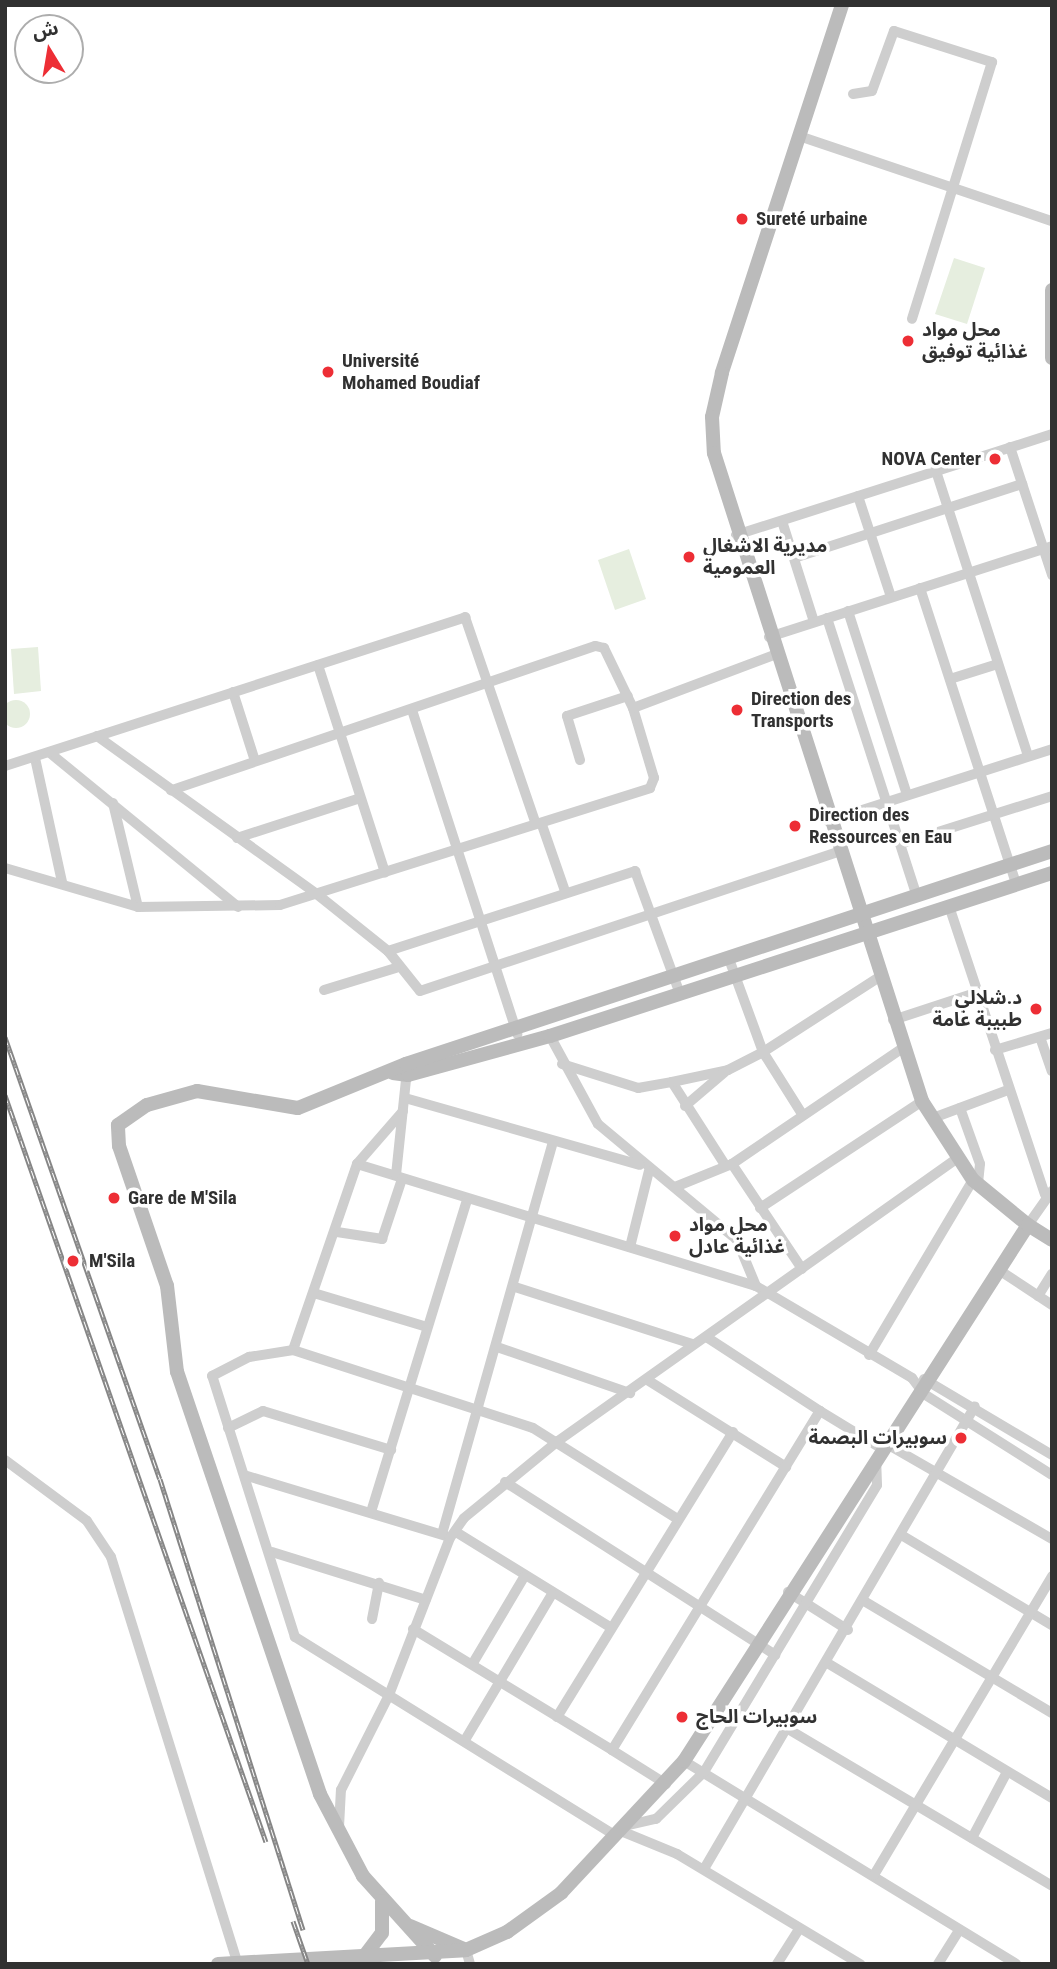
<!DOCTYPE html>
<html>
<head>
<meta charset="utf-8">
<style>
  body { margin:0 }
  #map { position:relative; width:1057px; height:1969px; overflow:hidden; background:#fff; font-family:"Roboto Condensed","Noto Sans Arabic",sans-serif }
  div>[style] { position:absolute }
  .green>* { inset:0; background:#e6eedf }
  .round { border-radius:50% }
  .street>* { height:10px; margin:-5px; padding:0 5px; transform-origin:5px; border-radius:5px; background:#cecece }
  .secondary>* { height:14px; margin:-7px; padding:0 7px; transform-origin:7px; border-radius:7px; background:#bbb }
  .rail>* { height:5px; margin-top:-2.5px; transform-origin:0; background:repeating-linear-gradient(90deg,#fff 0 8px,#868686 0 16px); box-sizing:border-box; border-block:2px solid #868686 }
  .dots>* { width:19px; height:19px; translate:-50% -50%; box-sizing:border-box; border:4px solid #fff; border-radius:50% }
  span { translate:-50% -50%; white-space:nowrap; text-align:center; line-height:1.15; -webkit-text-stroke:7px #fff; paint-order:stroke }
  .poi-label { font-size:19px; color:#313131; font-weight:700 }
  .left { translate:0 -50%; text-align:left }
  .right { translate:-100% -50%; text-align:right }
  .frame { position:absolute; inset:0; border:7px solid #313131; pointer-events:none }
  .north { position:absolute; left:14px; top:14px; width:70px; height:70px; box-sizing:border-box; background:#fff; border:2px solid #adadad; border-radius:50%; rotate:349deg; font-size:19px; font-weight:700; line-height:28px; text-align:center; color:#313131 }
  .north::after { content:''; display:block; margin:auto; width:24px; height:32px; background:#ed2e35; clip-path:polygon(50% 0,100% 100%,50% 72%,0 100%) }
</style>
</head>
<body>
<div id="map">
  <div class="green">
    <i style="clip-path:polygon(954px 258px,985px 268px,967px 324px,935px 314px)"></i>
    <i style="clip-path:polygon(629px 549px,646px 599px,615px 610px,598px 560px)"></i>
    <i style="clip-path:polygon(38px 647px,41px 691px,14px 694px,11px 649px)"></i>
    <i class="round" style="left:2px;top:700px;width:28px;height:28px"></i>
  </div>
  <div class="street">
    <i style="left:853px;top:94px;width:19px;rotate:-9deg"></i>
    <i style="left:872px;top:91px;width:64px;rotate:-69.9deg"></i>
    <i style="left:894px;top:31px;width:103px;rotate:17.6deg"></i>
    <i style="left:992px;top:62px;width:269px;rotate:107.3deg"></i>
    <i style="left:799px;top:136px;width:267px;rotate:18.6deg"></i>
    <i style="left:1010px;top:447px;width:135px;rotate:71.8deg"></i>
    <i style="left:936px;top:471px;width:299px;rotate:72.1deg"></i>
    <i style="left:858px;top:496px;width:106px;rotate:71.9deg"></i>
    <i style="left:782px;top:521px;width:106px;rotate:72.4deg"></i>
    <i style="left:736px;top:535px;width:332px;rotate:-17.7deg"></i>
    <i style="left:794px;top:558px;width:240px;rotate:-18deg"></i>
    <i style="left:920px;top:588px;width:311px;rotate:72deg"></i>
    <i style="left:848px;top:611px;width:193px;rotate:72.2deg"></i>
    <i style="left:827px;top:618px;width:292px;rotate:72.1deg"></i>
    <i style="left:769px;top:637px;width:297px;rotate:-17.8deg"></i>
    <i style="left:318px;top:665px;width:218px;rotate:72.1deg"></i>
    <i style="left:950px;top:679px;width:50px;rotate:-17.4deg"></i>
    <i style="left:233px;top:692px;width:69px;rotate:72.3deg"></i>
    <i style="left:633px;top:708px;width:151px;rotate:-20.6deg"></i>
    <i style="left:412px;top:710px;width:341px;rotate:72deg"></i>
    <i style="left:97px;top:736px;width:272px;rotate:35.7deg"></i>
    <i style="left:318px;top:895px;width:90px;rotate:38.7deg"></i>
    <i style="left:388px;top:951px;width:51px;rotate:51.3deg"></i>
    <i style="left:420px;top:991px;width:441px;rotate:-18.4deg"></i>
    <i style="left:50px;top:753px;width:243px;rotate:39.3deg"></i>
    <i style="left:35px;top:758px;width:127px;rotate:77.7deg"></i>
    <i style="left:580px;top:760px;width:46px;rotate:-106.5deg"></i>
    <i style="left:567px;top:716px;width:64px;rotate:-18.2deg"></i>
    <i style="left:5px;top:766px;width:484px;rotate:-17.9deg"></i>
    <i style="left:465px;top:617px;width:217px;rotate:71.1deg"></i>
    <i style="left:113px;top:803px;width:107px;rotate:76.5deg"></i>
    <i style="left:828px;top:821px;width:235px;rotate:-17.8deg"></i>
    <i style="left:542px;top:825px;width:70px;rotate:70.8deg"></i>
    <i style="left:237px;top:838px;width:129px;rotate:-18deg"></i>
    <i style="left:900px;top:844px;width:159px;rotate:-17.5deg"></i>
    <i style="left:5px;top:868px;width:139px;rotate:16.3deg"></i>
    <i style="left:138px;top:907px;width:142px;rotate:-0.8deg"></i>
    <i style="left:280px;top:905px;width:388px;rotate:-17.5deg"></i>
    <i style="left:650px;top:788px;width:11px;rotate:-68deg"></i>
    <i style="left:654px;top:778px;width:73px;rotate:-106.7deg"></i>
    <i style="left:633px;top:708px;width:67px;rotate:-115.8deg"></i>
    <i style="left:604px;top:648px;width:9px;rotate:-167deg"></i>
    <i style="left:595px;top:646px;width:448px;rotate:161.2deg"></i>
    <i style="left:949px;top:906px;width:304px;rotate:71.6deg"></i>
    <i style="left:388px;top:951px;width:260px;rotate:-17.9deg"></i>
    <i style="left:635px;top:871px;width:131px;rotate:69.9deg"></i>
    <i style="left:729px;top:959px;width:99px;rotate:69.9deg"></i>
    <i style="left:763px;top:1052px;width:73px;rotate:57.8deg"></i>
    <i style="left:324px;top:990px;width:75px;rotate:-17deg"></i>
    <i style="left:893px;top:1020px;width:89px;rotate:-18.2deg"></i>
    <i style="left:550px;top:1036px;width:100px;rotate:61.4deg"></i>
    <i style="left:598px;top:1124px;width:181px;rotate:39.8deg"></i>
    <i style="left:737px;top:1240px;width:50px;rotate:67.6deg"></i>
    <i style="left:756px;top:1286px;width:181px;rotate:30.5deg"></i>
    <i style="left:912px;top:1378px;width:20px;rotate:53deg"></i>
    <i style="left:924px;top:1394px;width:151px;rotate:32.3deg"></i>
    <i style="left:1040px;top:1037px;width:36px;rotate:71deg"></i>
    <i style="left:995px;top:1050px;width:59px;rotate:-16.6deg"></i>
    <i style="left:562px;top:1064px;width:80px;rotate:17.5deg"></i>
    <i style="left:638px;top:1088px;width:35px;rotate:-10deg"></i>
    <i style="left:672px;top:1082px;width:98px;rotate:57.4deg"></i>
    <i style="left:672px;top:1082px;width:57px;rotate:-12.1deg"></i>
    <i style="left:728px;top:1070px;width:39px;rotate:-27deg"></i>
    <i style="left:763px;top:1052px;width:137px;rotate:-32.8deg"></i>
    <i style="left:405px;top:1098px;width:244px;rotate:15.9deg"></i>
    <i style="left:685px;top:1106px;width:52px;rotate:-40.4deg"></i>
    <i style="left:960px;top:1108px;width:59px;rotate:70.3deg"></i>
    <i style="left:980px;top:1164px;width:20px;rotate:96deg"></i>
    <i style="left:933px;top:1118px;width:80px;rotate:-20.5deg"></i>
    <i style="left:357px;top:1164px;width:417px;rotate:17deg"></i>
    <i style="left:732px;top:1164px;width:126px;rotate:56.3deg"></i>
    <i style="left:396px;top:1175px;width:105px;rotate:-84deg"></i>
    <i style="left:675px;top:1187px;width:61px;rotate:-22deg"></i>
    <i style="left:732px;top:1164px;width:204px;rotate:-34.2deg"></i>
    <i style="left:760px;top:1208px;width:194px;rotate:-33.4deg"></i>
    <i style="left:1028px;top:1225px;width:42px;rotate:-54.8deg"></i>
    <i style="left:337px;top:1232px;width:46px;rotate:8.8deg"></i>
    <i style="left:382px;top:1239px;width:63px;rotate:-71.6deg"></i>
    <i style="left:630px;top:1247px;width:78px;rotate:-76deg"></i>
    <i style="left:1002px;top:1272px;width:60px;rotate:33.4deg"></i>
    <i style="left:515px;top:1287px;width:187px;rotate:17.8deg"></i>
    <i style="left:317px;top:1294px;width:115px;rotate:16.7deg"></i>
    <i style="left:1038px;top:1296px;width:26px;rotate:-58deg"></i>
    <i style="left:708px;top:1338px;width:134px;rotate:33.1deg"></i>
    <i style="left:497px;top:1347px;width:141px;rotate:19.1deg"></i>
    <i style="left:293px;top:1350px;width:197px;rotate:-71deg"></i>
    <i style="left:357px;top:1164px;width:70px;rotate:-49deg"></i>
    <i style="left:869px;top:1355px;width:204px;rotate:-59.3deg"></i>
    <i style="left:924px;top:1379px;width:149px;rotate:30.7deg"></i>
    <i style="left:649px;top:1381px;width:162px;rotate:32.1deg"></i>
    <i style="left:228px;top:1428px;width:39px;rotate:-26deg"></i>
    <i style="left:263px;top:1411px;width:134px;rotate:16.9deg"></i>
    <i style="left:892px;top:1447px;width:185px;rotate:29.9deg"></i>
    <i style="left:5px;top:1460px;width:102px;rotate:36.6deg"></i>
    <i style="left:87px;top:1521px;width:43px;rotate:56.3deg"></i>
    <i style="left:111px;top:1557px;width:424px;rotate:72.7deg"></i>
    <i style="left:244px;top:1475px;width:211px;rotate:16.8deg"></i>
    <i style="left:505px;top:1482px;width:321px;rotate:32.6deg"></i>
    <i style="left:371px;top:1512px;width:327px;rotate:-72.9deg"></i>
    <i style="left:456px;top:1532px;width:181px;rotate:31.7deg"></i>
    <i style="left:442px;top:1534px;width:407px;rotate:-74.2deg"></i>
    <i style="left:903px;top:1536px;width:174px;rotate:30.9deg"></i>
    <i style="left:272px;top:1552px;width:161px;rotate:17.3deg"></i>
    <i style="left:788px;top:1592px;width:71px;rotate:32.3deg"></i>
    <i style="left:864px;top:1601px;width:219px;rotate:30.8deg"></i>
    <i style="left:372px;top:1619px;width:37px;rotate:-79deg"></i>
    <i style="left:413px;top:1629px;width:233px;rotate:31.3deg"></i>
    <i style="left:473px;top:1663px;width:100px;rotate:-59.3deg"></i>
    <i style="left:829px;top:1664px;width:260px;rotate:31deg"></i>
    <i style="left:557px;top:1717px;width:335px;rotate:-58.3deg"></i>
    <i style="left:788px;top:1729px;width:307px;rotate:30.7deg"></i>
    <i style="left:465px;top:1740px;width:170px;rotate:-59.2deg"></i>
    <i style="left:684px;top:1761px;width:389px;rotate:31.4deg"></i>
    <i style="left:666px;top:1784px;width:64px;rotate:-147.8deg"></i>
    <i style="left:612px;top:1750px;width:398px;rotate:-58.5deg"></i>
    <i style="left:820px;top:1411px;width:75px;rotate:31.4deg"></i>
    <i style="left:629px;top:1825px;width:28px;rotate:-13deg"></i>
    <i style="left:656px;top:1819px;width:67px;rotate:-44.4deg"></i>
    <i style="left:704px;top:1772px;width:335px;rotate:-58.9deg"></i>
    <i style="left:877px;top:1485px;width:25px;rotate:-92deg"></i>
    <i style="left:339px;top:1827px;width:37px;rotate:-87deg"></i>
    <i style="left:341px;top:1790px;width:106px;rotate:-63.2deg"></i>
    <i style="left:389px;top:1695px;width:168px;rotate:-68.8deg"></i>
    <i style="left:450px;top:1538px;width:24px;rotate:-55deg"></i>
    <i style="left:464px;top:1518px;width:122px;rotate:-39.3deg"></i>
    <i style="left:558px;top:1441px;width:489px;rotate:-35.3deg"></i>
    <i style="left:621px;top:1831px;width:61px;rotate:22.3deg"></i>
    <i style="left:677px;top:1854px;width:214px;rotate:31deg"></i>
    <i style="left:616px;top:1836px;width:378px;rotate:-148.2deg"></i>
    <i style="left:295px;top:1637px;width:274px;rotate:-107.6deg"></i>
    <i style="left:212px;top:1376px;width:42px;rotate:-27.2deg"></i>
    <i style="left:249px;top:1357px;width:45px;rotate:-9deg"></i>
    <i style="left:293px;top:1350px;width:252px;rotate:18deg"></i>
    <i style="left:533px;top:1428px;width:169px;rotate:32.2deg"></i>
    <i style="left:972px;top:1838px;width:75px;rotate:-62.1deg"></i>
    <i style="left:704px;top:1869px;width:536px;rotate:-59.66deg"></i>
    <i style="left:874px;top:1875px;width:348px;rotate:-59.2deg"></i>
    <i style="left:466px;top:1950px;width:15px;rotate:74deg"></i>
    <i style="left:777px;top:1964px;width:41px;rotate:-57.8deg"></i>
    <i style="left:938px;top:1964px;width:40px;rotate:-58deg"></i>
  </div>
  <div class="secondary">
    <i style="left:842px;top:5px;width:387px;rotate:108.1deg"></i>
    <i style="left:722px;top:373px;width:45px;rotate:102.8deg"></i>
    <i style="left:712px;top:417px;width:36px;rotate:87deg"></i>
    <i style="left:714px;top:453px;width:681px;rotate:72.2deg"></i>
    <i style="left:922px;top:1101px;width:94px;rotate:57.2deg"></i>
    <i style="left:973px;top:1180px;width:71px;rotate:39.3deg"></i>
    <i style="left:1052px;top:290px;width:68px;rotate:90deg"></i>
    <i style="left:393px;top:1073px;width:15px;rotate:8deg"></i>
    <i style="left:408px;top:1075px;width:147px;rotate:-15.4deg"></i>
    <i style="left:550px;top:1036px;width:528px;rotate:-17.99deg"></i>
    <i style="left:410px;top:1926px;width:61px;rotate:23.2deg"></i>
    <i style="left:435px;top:1956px;width:108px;rotate:-132deg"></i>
    <i style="left:363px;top:1876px;width:93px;rotate:-117.7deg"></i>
    <i style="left:320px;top:1794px;width:446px;rotate:-108.7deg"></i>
    <i style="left:177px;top:1372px;width:87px;rotate:-96.6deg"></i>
    <i style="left:167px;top:1286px;width:148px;rotate:-108.9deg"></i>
    <i style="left:119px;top:1146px;width:21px;rotate:-93deg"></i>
    <i style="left:118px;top:1125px;width:35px;rotate:-35deg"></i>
    <i style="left:147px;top:1105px;width:52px;rotate:-15.6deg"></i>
    <i style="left:197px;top:1091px;width:102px;rotate:9.6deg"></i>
    <i style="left:298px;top:1108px;width:117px;rotate:-22.2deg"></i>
    <i style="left:406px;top:1064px;width:680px;rotate:-18.25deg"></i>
    <i style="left:363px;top:1958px;width:31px;rotate:-53deg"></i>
    <i style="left:382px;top:1933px;width:32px;rotate:-90deg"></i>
    <i style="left:218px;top:1964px;width:248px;rotate:-3.2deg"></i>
    <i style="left:466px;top:1950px;width:45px;rotate:-23.7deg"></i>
    <i style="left:507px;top:1932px;width:67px;rotate:-35.8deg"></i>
    <i style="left:561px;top:1893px;width:180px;rotate:-47deg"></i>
    <i style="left:684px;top:1761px;width:637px;rotate:-57.31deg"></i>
    <i style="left:1028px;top:1225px;width:28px;rotate:32deg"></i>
  </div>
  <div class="rail">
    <i style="left:5px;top:1037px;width:468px;rotate:70.7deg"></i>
    <i style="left:160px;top:1479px;width:473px;rotate:72.4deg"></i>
    <i style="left:5px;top:1095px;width:791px;rotate:70.74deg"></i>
    <i style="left:293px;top:1921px;width:46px;rotate:70.8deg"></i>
  </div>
  <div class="dots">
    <i style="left:742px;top:219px;background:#ed2e35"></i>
    <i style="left:908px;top:341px;background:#ed2e35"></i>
    <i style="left:328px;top:372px;background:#ed2e35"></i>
    <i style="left:995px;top:459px;background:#ed2e35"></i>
    <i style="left:689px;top:557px;background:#ed2e35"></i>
    <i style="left:737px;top:710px;background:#ed2e35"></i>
    <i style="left:795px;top:826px;background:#ed2e35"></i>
    <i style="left:1036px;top:1009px;background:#ed2e35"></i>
    <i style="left:114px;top:1198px;background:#ed2e35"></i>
    <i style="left:675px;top:1236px;background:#ed2e35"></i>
    <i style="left:73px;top:1261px;background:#ed2e35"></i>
    <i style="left:961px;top:1438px;background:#ed2e35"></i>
    <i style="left:682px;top:1717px;background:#ed2e35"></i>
  </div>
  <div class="poi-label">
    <span class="left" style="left:756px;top:219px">Sureté urbaine</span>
    <span class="left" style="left:922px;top:341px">محل مواد<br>غذائية توفيق</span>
    <span class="left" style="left:342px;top:372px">Université<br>Mohamed Boudiaf</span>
    <span class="right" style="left:981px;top:459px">NOVA Center</span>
    <span class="left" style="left:703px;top:557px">مديرية الاشغال<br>العمومية</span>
    <span class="left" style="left:751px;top:710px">Direction des<br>Transports</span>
    <span class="left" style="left:809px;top:826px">Direction des<br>Ressources en Eau</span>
    <span class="right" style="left:1022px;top:1009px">د.شلالي<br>طبيبة عامة</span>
    <span class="left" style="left:128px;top:1198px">Gare de M'Sila</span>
    <span class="left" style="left:689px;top:1236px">محل مواد<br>غذائية عادل</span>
    <span class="left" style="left:89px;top:1261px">M'Sila</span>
    <span class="right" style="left:947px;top:1438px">سوبيرات البصمة</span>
    <span class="left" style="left:696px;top:1717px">سوبيرات الحاج</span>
  </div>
  <div class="frame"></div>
  <div class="north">ش</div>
</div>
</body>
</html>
